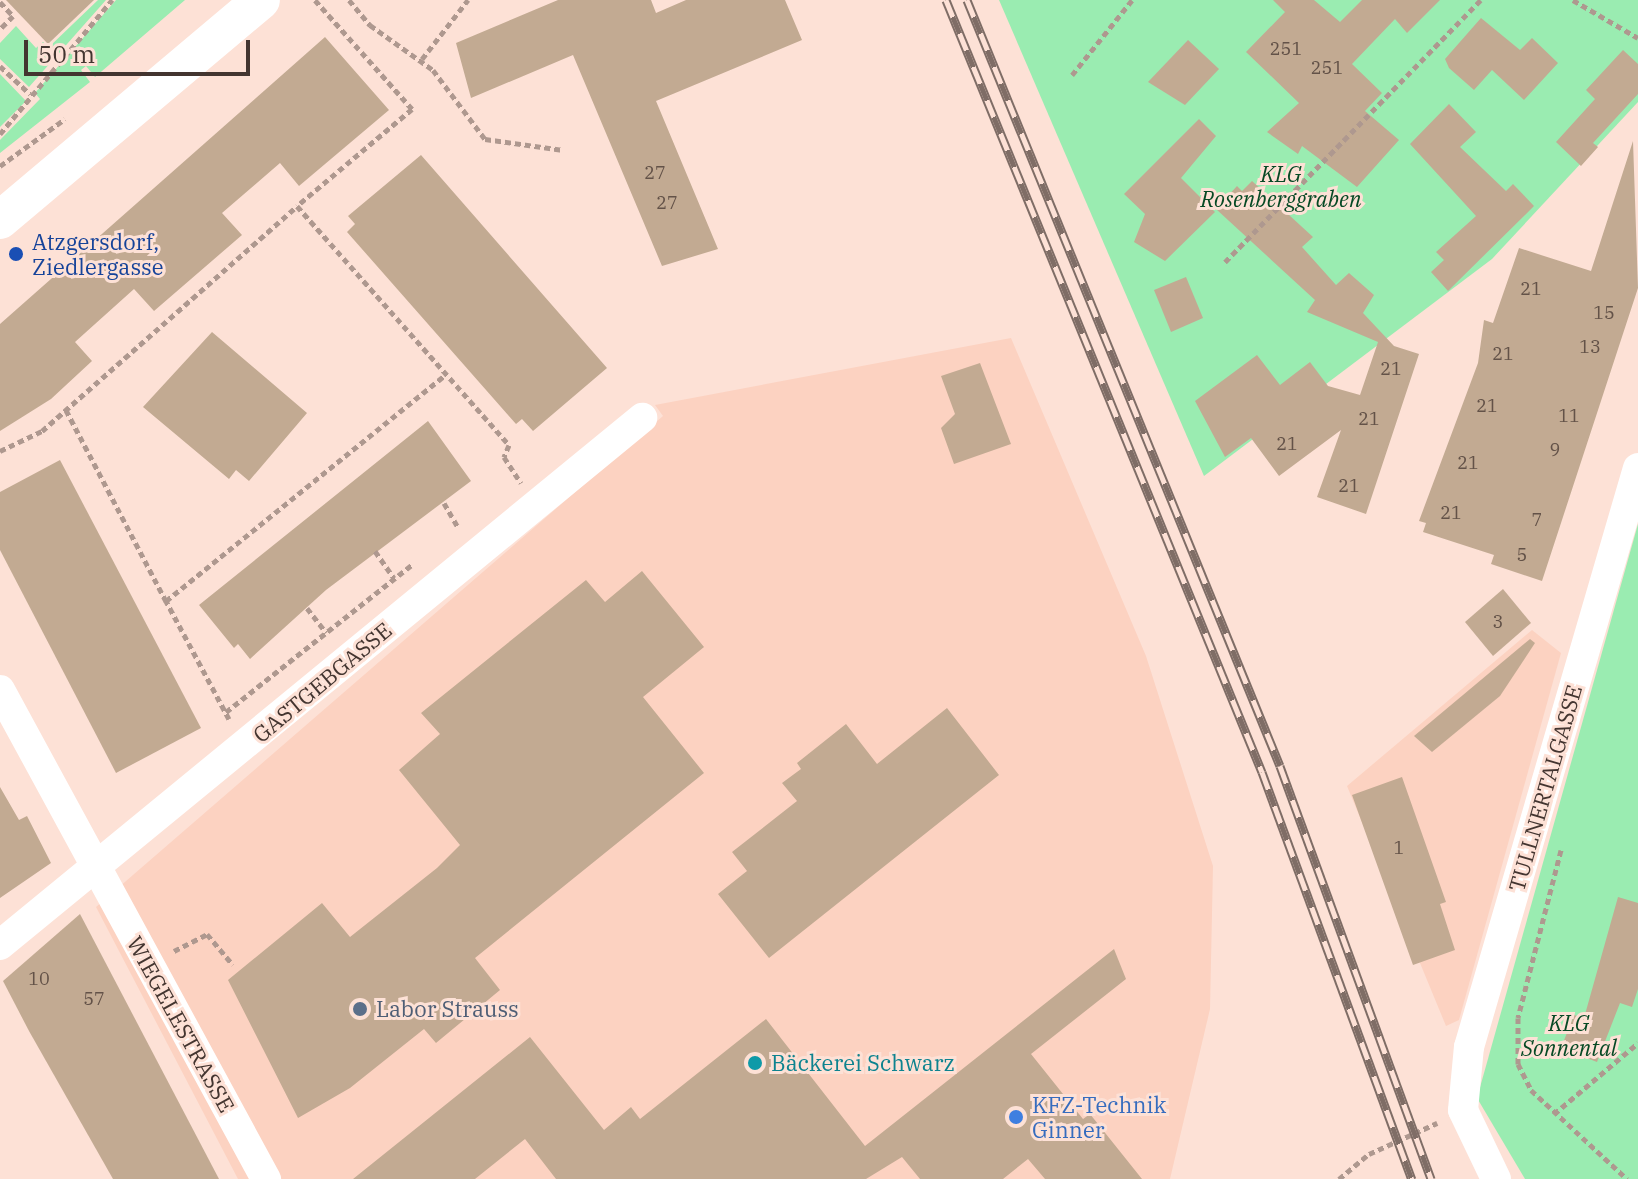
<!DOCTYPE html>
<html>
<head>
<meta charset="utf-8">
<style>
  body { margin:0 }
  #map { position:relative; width:1638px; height:1179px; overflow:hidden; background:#fde1d6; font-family:"IBM Plex Serif",serif }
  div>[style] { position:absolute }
  .built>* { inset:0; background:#fcd2c1 }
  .green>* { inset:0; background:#9aecb1 }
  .building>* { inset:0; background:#c2aa92 }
  .path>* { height:5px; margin-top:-2.5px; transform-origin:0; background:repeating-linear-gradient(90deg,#ae988f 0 6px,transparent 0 10px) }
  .minor>* { height:30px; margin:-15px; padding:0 15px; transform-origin:15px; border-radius:15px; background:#fff }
  .tertiary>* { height:38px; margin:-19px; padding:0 19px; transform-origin:19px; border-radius:19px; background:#fff }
  .rail>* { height:9px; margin-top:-4.5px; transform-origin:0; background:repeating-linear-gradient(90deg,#fde1d6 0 18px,#7f6d66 0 36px); box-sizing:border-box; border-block:2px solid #7f6d66 }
  .dots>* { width:22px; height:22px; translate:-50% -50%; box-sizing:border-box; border:4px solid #fde1d6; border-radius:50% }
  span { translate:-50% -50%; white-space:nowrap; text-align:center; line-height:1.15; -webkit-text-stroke:6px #fde1d6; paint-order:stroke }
  .number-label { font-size:18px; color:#635248 }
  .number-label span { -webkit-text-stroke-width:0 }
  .park-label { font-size:22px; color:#064924; font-style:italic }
  .transit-label { font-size:22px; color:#164399 }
  .left { translate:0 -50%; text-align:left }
  .street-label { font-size:22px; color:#433530 }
  .service-label { font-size:22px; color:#4e5e75 }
  .culture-label { font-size:22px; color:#0d838f }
  .shop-label { font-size:22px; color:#366cbe }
  .scale { position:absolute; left:24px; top:40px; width:226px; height:36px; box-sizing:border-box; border:4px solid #433530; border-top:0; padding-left:10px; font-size:24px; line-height:28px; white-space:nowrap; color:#433530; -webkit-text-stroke:6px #fde1d6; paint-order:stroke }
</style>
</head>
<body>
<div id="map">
  <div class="built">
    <i style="clip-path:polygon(1011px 338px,1146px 656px,1213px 866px,1210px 1009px,1170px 1179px,238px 1179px,96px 907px,663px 416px,655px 405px)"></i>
    <i style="clip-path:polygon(1532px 630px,1561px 653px,1459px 1020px,1446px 1026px,1347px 786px)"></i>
  </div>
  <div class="green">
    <i style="clip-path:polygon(98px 0,106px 0,29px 87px,0 59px,0 43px,16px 26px,36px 48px,43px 42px,49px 47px)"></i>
    <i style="clip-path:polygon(116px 0,185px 0,95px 77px,86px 66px,81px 70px,90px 82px,0 153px,0 140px,40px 99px,35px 93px)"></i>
    <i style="clip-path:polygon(999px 0,1638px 0,1638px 102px,1492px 259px,1204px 476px)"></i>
    <i style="clip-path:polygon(0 74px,26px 101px,0 127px)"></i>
    <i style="clip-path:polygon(1638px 524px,1638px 1179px,1525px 1179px,1477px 1098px)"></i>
  </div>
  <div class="building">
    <i style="clip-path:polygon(6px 0,94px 0,48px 44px)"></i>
    <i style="clip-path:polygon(558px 0,651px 0,656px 13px,686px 0,785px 0,802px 40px,656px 101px,718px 249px,662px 266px,573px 55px,471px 98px,456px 43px)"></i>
    <i style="clip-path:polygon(1273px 0,1314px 0,1340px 22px,1362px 0,1440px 0,1407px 33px,1395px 19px,1352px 64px,1382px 93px,1365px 111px,1399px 140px,1357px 187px,1302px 146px,1298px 154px,1267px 132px,1299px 103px,1246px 52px,1285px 12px)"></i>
    <i style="clip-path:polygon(1481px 18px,1520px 50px,1532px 38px,1558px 63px,1524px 100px,1492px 70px,1474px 90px,1449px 68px,1445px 59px)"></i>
    <i style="clip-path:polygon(325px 37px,389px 110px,299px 186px,280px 163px,222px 213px,242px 235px,154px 311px,134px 289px,75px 342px,92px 361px,51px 399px,0 431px,0 324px)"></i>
    <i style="clip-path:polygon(1188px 40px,1219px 69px,1185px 105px,1148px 82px)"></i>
    <i style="clip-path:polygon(1623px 50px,1638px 64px,1638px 94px,1593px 143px,1598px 147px,1581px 166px,1556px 142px,1595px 99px,1586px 90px)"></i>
    <i style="clip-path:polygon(1449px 104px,1476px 132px,1460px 147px,1506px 191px,1513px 184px,1534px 206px,1448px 291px,1431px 272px,1444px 260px,1436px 252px,1476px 216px,1410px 144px)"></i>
    <i style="clip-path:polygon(1199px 119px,1216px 136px,1181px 178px,1215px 212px,1165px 261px,1134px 242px,1145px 214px,1124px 194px)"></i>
    <i style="clip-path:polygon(1633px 141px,1638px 288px,1542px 581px,1491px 564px,1494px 555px,1423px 532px,1426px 523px,1419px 521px,1478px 363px,1484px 320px,1493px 323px,1519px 248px,1591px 271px)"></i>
    <i style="clip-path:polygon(421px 155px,607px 368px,533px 431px,522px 419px,516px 424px,347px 232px,355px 224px,348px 216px)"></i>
    <i style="clip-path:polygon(1252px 181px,1313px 237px,1302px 247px,1336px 285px,1349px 273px,1374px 295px,1363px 313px,1394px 346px,1419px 354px,1366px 514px,1317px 497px,1341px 430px,1279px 476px,1251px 438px,1225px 457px,1195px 401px,1257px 355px,1280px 385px,1310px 362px,1328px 386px,1360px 395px,1378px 342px,1307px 312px,1315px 300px,1216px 209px,1237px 186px,1242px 191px)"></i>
    <i style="clip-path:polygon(1186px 277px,1203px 318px,1171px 332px,1154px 290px)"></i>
    <i style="clip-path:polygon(212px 332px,307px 413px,249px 481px,236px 470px,229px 479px,143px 407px)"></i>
    <i style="clip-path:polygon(980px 363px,1011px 444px,954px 464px,941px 428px,955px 414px,941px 376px)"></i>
    <i style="clip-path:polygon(428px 421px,471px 481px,326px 590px,250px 659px,238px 644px,234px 648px,199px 605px)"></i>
    <i style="clip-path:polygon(60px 460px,201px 728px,116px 773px,0 550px,0 492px)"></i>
    <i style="clip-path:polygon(642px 571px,704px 647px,643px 697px,704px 773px,475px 958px,500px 990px,436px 1043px,424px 1029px,350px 1088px,298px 1118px,228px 980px,322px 903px,350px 937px,437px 868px,460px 845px,399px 770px,440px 734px,421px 713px,586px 580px,605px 602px)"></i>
    <i style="clip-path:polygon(1503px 589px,1531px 623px,1493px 656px,1465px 622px)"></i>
    <i style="clip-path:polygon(1530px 639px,1535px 643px,1500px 696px,1432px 752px,1414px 736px)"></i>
    <i style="clip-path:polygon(947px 708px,999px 775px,769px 958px,718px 894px,747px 871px,732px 852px,797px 801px,782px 783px,801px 769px,797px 763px,846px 724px,877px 764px)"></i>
    <i style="clip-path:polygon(1402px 777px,1446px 902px,1440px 904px,1455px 950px,1413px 965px,1352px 795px)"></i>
    <i style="clip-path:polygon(0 787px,19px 820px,27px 816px,51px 863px,0 898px)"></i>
    <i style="clip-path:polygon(1618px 897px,1638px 903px,1638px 989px,1632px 1007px,1620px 1003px,1597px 1062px,1561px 1048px,1574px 1015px,1584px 1018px)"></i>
    <i style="clip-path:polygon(80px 914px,219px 1179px,113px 1179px,29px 1031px,3px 981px)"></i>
    <i style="clip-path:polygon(1114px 949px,1126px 979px,1031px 1054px,1083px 1119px,1090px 1114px,1142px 1179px,1045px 1179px,1028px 1159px,1003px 1179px,920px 1179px,902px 1157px,866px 1179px,556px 1179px,525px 1139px,475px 1179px,353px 1179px,530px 1037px,604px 1130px,631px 1107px,640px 1119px,766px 1019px,865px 1146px)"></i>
  </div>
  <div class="path">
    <i style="left:315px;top:0;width:146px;rotate:48.3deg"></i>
    <i style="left:412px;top:109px;width:150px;rotate:139.9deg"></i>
    <i style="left:297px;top:206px;width:319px;rotate:48.4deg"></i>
    <i style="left:509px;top:445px;width:13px;rotate:113deg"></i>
    <i style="left:504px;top:457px;width:31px;rotate:57deg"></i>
    <i style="left:349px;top:0;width:33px;rotate:50deg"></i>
    <i style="left:370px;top:25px;width:77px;rotate:35.5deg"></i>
    <i style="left:433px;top:70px;width:86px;rotate:53deg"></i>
    <i style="left:485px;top:139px;width:79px;rotate:8deg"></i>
    <i style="left:1573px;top:0;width:75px;rotate:30.3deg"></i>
    <i style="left:0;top:2px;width:19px;rotate:47deg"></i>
    <i style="left:13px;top:16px;width:18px;rotate:135deg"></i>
    <i style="left:422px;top:59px;width:75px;rotate:-52.1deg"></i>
    <i style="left:0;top:66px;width:41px;rotate:43deg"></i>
    <i style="left:1072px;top:75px;width:96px;rotate:-51.3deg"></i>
    <i style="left:0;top:134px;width:175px;rotate:-50.1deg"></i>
    <i style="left:0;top:166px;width:80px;rotate:-35.9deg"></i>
    <i style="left:1225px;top:262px;width:366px;rotate:-45.7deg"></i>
    <i style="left:66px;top:410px;width:216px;rotate:62.4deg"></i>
    <i style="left:0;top:451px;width:47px;rotate:-25.5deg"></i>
    <i style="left:42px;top:431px;width:340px;rotate:-41.4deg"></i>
    <i style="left:444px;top:503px;width:28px;rotate:60deg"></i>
    <i style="left:375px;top:551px;width:33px;rotate:55deg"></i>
    <i style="left:307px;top:608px;width:31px;rotate:52deg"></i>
    <i style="left:226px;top:712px;width:238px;rotate:-38.4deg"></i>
    <i style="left:229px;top:719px;width:134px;rotate:-118.1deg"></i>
    <i style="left:166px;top:601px;width:360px;rotate:-39deg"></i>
    <i style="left:1561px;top:850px;width:173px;rotate:104.4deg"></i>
    <i style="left:1518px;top:1018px;width:46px;rotate:90deg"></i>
    <i style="left:1518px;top:1064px;width:29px;rotate:63deg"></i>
    <i style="left:1531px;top:1090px;width:131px;rotate:42.8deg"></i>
    <i style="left:174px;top:951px;width:37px;rotate:-27deg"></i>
    <i style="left:207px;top:934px;width:40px;rotate:50deg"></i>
    <i style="left:1554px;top:1114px;width:110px;rotate:-40.2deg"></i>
    <i style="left:1339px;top:1179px;width:39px;rotate:-40deg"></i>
    <i style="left:1369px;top:1154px;width:75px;rotate:-24.5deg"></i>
  </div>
  <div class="minor">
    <i style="left:0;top:690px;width:557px;rotate:61.46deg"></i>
    <i style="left:0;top:945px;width:831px;rotate:-39.38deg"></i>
    <i style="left:1496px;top:1179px;width:76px;rotate:-115.6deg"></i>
    <i style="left:1463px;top:1110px;width:63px;rotate:-84.6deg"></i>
    <i style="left:1469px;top:1047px;width:603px;rotate:-73.73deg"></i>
  </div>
  <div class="tertiary">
    <i style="left:0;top:220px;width:341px;rotate:-40.1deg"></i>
  </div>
  <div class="rail">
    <i style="left:946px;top:0;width:834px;rotate:67.74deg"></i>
    <i style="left:1262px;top:772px;width:434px;rotate:69.8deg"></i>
    <i style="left:967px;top:0;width:827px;rotate:67.77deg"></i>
    <i style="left:1280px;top:766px;width:440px;rotate:69.9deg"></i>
  </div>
  <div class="dots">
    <i style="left:16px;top:254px;background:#1a4fb4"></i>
    <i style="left:360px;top:1009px;background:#5c6f8a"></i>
    <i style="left:755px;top:1063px;background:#0f9aa8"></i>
    <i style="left:1016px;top:1117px;background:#3f7fe0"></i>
  </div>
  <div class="number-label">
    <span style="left:1286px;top:49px">251</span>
    <span style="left:1327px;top:68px">251</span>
    <span style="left:655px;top:173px">27</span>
    <span style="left:667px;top:203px">27</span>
    <span style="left:1531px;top:289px">21</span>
    <span style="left:1604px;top:313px">15</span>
    <span style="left:1590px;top:347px">13</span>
    <span style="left:1503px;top:354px">21</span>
    <span style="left:1391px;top:369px">21</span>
    <span style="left:1487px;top:406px">21</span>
    <span style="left:1569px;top:416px">11</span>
    <span style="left:1369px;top:419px">21</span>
    <span style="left:1287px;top:444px">21</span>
    <span style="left:1555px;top:450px">9</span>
    <span style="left:1468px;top:463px">21</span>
    <span style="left:1349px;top:486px">21</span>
    <span style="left:1451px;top:513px">21</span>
    <span style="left:1537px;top:520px">7</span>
    <span style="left:1522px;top:555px">5</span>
    <span style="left:1498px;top:622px">3</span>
    <span style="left:1399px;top:848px">1</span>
    <span style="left:39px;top:979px">10</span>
    <span style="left:94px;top:999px">57</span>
  </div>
  <div class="park-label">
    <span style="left:1281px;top:186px">KLG<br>Rosenberggraben</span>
    <span style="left:1569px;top:1035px">KLG<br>Sonnental</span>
  </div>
  <div class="transit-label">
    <span class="left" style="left:32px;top:254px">Atzgersdorf,<br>Ziedlergasse</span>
  </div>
  <div class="street-label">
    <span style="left:322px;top:682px;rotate:-40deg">GASTGEBGASSE</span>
    <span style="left:1545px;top:788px;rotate:-74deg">TULLNERTALGASSE</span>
    <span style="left:181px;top:1024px;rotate:61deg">WIEGELESTRASSE</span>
  </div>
  <div class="service-label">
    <span class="left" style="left:376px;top:1009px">Labor Strauss</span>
  </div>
  <div class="culture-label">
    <span class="left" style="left:771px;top:1063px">Bäckerei Schwarz</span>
  </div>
  <div class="shop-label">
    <span class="left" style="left:1032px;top:1117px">KFZ-Technik<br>Ginner</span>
  </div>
  <div class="scale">50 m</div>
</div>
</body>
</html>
